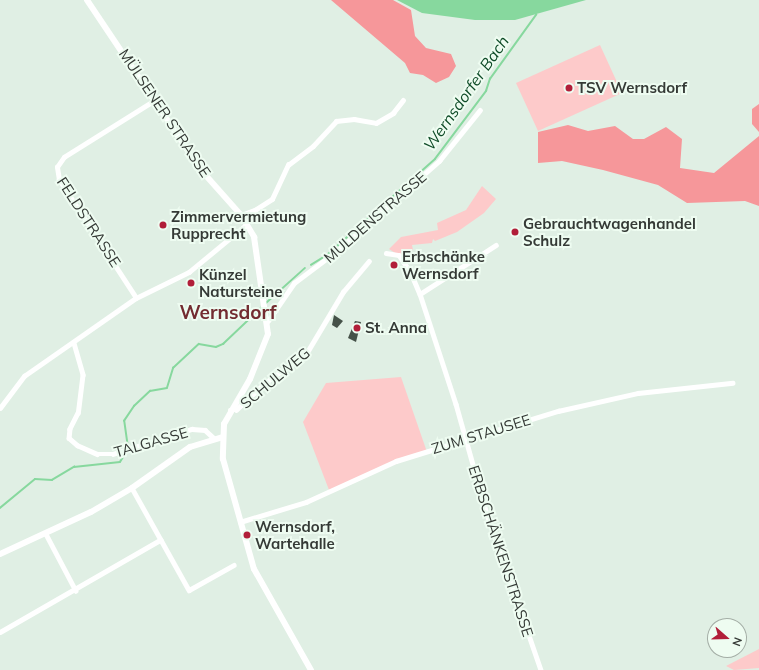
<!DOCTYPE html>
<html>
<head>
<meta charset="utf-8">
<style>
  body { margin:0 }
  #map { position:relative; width:759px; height:670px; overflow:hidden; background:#e0efe4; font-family:Mulish,sans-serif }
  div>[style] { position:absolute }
  .green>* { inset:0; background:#fdcaca }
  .forest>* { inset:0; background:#f6979a }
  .water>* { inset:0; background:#87d89e }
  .stream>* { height:1.5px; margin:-0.75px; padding:0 0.75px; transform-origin:0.75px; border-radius:0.75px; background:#87d89e }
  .building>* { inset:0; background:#455148 }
  .minor>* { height:4.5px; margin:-2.25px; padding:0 2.25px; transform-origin:2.25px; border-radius:2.25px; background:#fff }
  .tertiary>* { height:6px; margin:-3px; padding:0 3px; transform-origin:3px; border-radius:3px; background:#fff }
  .dots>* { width:11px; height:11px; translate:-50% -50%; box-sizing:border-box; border:2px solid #eefcf1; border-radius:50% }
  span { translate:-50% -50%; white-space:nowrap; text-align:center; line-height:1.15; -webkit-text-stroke:4px #eefcf1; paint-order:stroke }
  .poi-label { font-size:15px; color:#353a36; font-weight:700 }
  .left { translate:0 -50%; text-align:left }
  .street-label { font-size:15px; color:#353a36 }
  .water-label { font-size:16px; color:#0f4c28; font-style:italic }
  .district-label { font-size:19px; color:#732c31; font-weight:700 }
  .north { position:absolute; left:707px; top:618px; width:40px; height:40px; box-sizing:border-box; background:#eefcf1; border:1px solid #a4aea6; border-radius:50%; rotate:110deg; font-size:11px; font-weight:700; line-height:16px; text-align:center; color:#353a36 }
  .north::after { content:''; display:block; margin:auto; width:14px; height:18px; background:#b11e39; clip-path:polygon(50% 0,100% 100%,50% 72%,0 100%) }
</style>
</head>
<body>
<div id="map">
  <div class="green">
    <i style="clip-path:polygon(600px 45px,622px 93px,538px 131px,516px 83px)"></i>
    <i style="clip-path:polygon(482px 186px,496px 199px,484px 213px,457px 232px,435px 241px,433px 239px,432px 243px,412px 245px,413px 250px,400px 256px,389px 249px,401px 237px,438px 230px,437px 223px,466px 210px)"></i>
    <i style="clip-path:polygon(401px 377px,427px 452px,329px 490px,303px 422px,326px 383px)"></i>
    <i style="clip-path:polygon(759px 649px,759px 668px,734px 670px,726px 666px)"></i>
  </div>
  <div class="forest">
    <i style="clip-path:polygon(331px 0,393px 0,411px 10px,415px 36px,426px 48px,451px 54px,456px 66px,449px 77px,436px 83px,423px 75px,410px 73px,405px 63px)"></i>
    <i style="clip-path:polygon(759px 104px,759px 132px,752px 124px,752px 109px)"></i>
    <i style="clip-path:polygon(568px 125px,588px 131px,615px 126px,633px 139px,644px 139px,666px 127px,682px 139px,680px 168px,714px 173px,759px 136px,759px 206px,745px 201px,687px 203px,658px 185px,603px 170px,562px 161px,538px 163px,538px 132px)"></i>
  </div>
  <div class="water">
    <i style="clip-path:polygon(397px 0,586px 0,515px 20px,475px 20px,422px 13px)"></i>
  </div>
  <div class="stream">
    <i style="left:311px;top:265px;width:19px;rotate:-32deg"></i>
    <i style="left:327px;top:255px;width:144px;rotate:-41.6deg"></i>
    <i style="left:435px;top:159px;width:85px;rotate:-53.1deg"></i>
    <i style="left:486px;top:91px;width:13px;rotate:-72deg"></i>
    <i style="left:490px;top:79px;width:79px;rotate:-54.3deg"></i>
    <i style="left:266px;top:303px;width:52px;rotate:-41.9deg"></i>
    <i style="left:128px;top:448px;width:27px;rotate:-98deg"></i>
    <i style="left:124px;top:421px;width:18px;rotate:-56deg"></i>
    <i style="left:134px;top:406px;width:22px;rotate:-43deg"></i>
    <i style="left:150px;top:391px;width:17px;rotate:-10deg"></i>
    <i style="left:167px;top:388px;width:21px;rotate:-73deg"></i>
    <i style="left:173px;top:368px;width:35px;rotate:-43deg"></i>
    <i style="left:199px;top:344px;width:17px;rotate:10deg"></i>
    <i style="left:216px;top:347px;width:8px;rotate:-23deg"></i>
    <i style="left:223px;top:344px;width:54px;rotate:-43.5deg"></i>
    <i style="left:0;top:508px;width:45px;rotate:-39.6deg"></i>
    <i style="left:35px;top:479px;width:17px;rotate:3deg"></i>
    <i style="left:52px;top:480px;width:26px;rotate:-31deg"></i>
    <i style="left:74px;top:467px;width:46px;rotate:-6.2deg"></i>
    <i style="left:120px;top:462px;width:13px;rotate:-58deg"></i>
  </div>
  <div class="building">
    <i style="clip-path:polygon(334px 315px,343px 321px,337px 328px,332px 325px)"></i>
    <i style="clip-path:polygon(355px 321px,361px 322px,356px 342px,348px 338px)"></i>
  </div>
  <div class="minor">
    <i style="left:241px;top:215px;width:15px;rotate:-20deg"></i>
    <i style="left:255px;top:210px;width:20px;rotate:-33deg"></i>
    <i style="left:272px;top:199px;width:38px;rotate:-65deg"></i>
    <i style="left:288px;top:165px;width:31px;rotate:-37deg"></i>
    <i style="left:313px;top:146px;width:34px;rotate:-47deg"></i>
    <i style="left:336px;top:121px;width:18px;rotate:-6deg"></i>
    <i style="left:354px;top:119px;width:22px;rotate:10deg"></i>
    <i style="left:376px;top:123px;width:20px;rotate:-30deg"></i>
    <i style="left:393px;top:113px;width:16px;rotate:-52deg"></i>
    <i style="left:386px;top:253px;width:13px;rotate:9deg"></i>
    <i style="left:399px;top:255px;width:22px;rotate:56deg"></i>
    <i style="left:411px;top:273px;width:23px;rotate:67deg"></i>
    <i style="left:420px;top:294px;width:116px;rotate:71.9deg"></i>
    <i style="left:456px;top:404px;width:114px;rotate:74.3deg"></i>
    <i style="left:487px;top:514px;width:165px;rotate:70.9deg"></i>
    <i style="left:420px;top:294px;width:90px;rotate:-32.8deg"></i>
    <i style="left:136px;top:298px;width:59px;rotate:-26.1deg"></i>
    <i style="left:189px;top:272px;width:75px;rotate:-39.6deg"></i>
    <i style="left:268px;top:321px;width:46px;rotate:-55.6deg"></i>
    <i style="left:294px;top:283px;width:55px;rotate:-36.9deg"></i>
    <i style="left:338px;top:250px;width:135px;rotate:-41.4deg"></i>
    <i style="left:439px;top:161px;width:65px;rotate:-51.2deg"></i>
    <i style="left:74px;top:343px;width:33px;rotate:74deg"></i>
    <i style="left:83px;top:375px;width:38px;rotate:97deg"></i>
    <i style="left:78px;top:413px;width:18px;rotate:117deg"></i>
    <i style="left:70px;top:429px;width:9px;rotate:96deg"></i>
    <i style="left:69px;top:438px;width:11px;rotate:41deg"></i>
    <i style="left:77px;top:445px;width:22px;rotate:24deg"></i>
    <i style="left:97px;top:454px;width:16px"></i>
    <i style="left:113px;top:454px;width:83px;rotate:-17.6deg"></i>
    <i style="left:192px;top:429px;width:13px;rotate:4deg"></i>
    <i style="left:205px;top:430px;width:12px;rotate:42deg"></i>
    <i style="left:0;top:408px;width:40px;rotate:-53deg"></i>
    <i style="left:24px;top:376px;width:136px;rotate:-34.9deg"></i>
    <i style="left:136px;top:298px;width:141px;rotate:-123.1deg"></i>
    <i style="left:59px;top:180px;width:13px;rotate:-99deg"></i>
    <i style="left:57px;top:167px;width:12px;rotate:-55deg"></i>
    <i style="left:64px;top:157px;width:107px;rotate:-32.1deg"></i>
    <i style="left:230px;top:410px;width:6px"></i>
    <i style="left:236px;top:410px;width:41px;rotate:-43deg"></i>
    <i style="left:266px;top:382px;width:49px;rotate:-35deg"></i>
    <i style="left:306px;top:354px;width:72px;rotate:-59.2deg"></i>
    <i style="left:343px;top:292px;width:40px;rotate:-50deg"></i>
    <i style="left:132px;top:488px;width:117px;rotate:60.8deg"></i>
    <i style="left:189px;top:590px;width:51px;rotate:-29.1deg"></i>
    <i style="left:240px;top:522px;width:69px;rotate:-16.9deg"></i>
    <i style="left:306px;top:502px;width:99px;rotate:-24.5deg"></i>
    <i style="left:396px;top:461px;width:170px;rotate:-17.2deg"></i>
    <i style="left:558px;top:411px;width:82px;rotate:-12.7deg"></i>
    <i style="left:638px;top:393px;width:95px;rotate:-6.1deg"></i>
    <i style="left:46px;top:534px;width:64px;rotate:62.2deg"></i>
    <i style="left:0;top:632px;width:185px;rotate:-29.9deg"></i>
  </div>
  <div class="tertiary">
    <i style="left:87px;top:0;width:205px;rotate:56.2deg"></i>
    <i style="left:201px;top:170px;width:60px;rotate:48.4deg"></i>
    <i style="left:241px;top:215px;width:26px;rotate:59deg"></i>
    <i style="left:254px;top:237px;width:98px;rotate:81.8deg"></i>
    <i style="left:268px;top:334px;width:48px;rotate:111.8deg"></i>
    <i style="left:250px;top:379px;width:52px;rotate:120deg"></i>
    <i style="left:224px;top:424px;width:35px;rotate:92deg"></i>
    <i style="left:223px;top:459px;width:114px;rotate:74.3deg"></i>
    <i style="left:254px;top:569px;width:116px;rotate:60.6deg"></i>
    <i style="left:0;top:554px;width:100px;rotate:-24.8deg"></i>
    <i style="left:91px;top:512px;width:48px;rotate:-30.3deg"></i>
    <i style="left:132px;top:488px;width:71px;rotate:-35.3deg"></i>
    <i style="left:190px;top:447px;width:34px;rotate:-17deg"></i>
  </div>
  <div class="dots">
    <i style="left:569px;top:88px;background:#b11e39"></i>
    <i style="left:163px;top:225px;background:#b11e39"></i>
    <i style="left:515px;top:232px;background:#b11e39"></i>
    <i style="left:394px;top:265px;background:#b11e39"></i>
    <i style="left:191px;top:283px;background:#b11e39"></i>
    <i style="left:357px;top:328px;background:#b11e39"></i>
    <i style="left:247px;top:535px;background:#b11e39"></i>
  </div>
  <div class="poi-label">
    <span class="left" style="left:577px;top:88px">TSV Wernsdorf</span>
    <span class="left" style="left:171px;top:225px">Zimmervermietung<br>Rupprecht</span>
    <span class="left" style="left:523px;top:232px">Gebrauchtwagenhandel<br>Schulz</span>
    <span class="left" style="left:402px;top:265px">Erbschänke<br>Wernsdorf</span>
    <span class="left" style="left:199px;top:283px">Künzel<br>Natursteine</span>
    <span class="left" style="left:365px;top:328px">St. Anna</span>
    <span class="left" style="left:255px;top:535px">Wernsdorf,<br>Wartehalle</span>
  </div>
  <div class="street-label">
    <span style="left:165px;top:113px;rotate:56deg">MÜLSENER STRASSE</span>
    <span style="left:375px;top:217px;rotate:-41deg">MULDENSTRASSE</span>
    <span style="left:89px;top:222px;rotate:57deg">FELDSTRASSE</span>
    <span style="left:275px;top:378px;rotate:-40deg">SCHULWEG</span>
    <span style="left:481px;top:434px;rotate:-17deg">ZUM STAUSEE</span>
    <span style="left:151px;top:442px;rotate:-16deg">TALGASSE</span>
    <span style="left:501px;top:551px;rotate:72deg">ERBSCHÄNKENSTRASSE</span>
  </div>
  <div class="water-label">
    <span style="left:466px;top:93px;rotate:-55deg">Wernsdorfer Bach</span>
  </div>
  <div class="district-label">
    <span style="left:228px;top:313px">Wernsdorf</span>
  </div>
  <div class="north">N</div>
</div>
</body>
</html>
